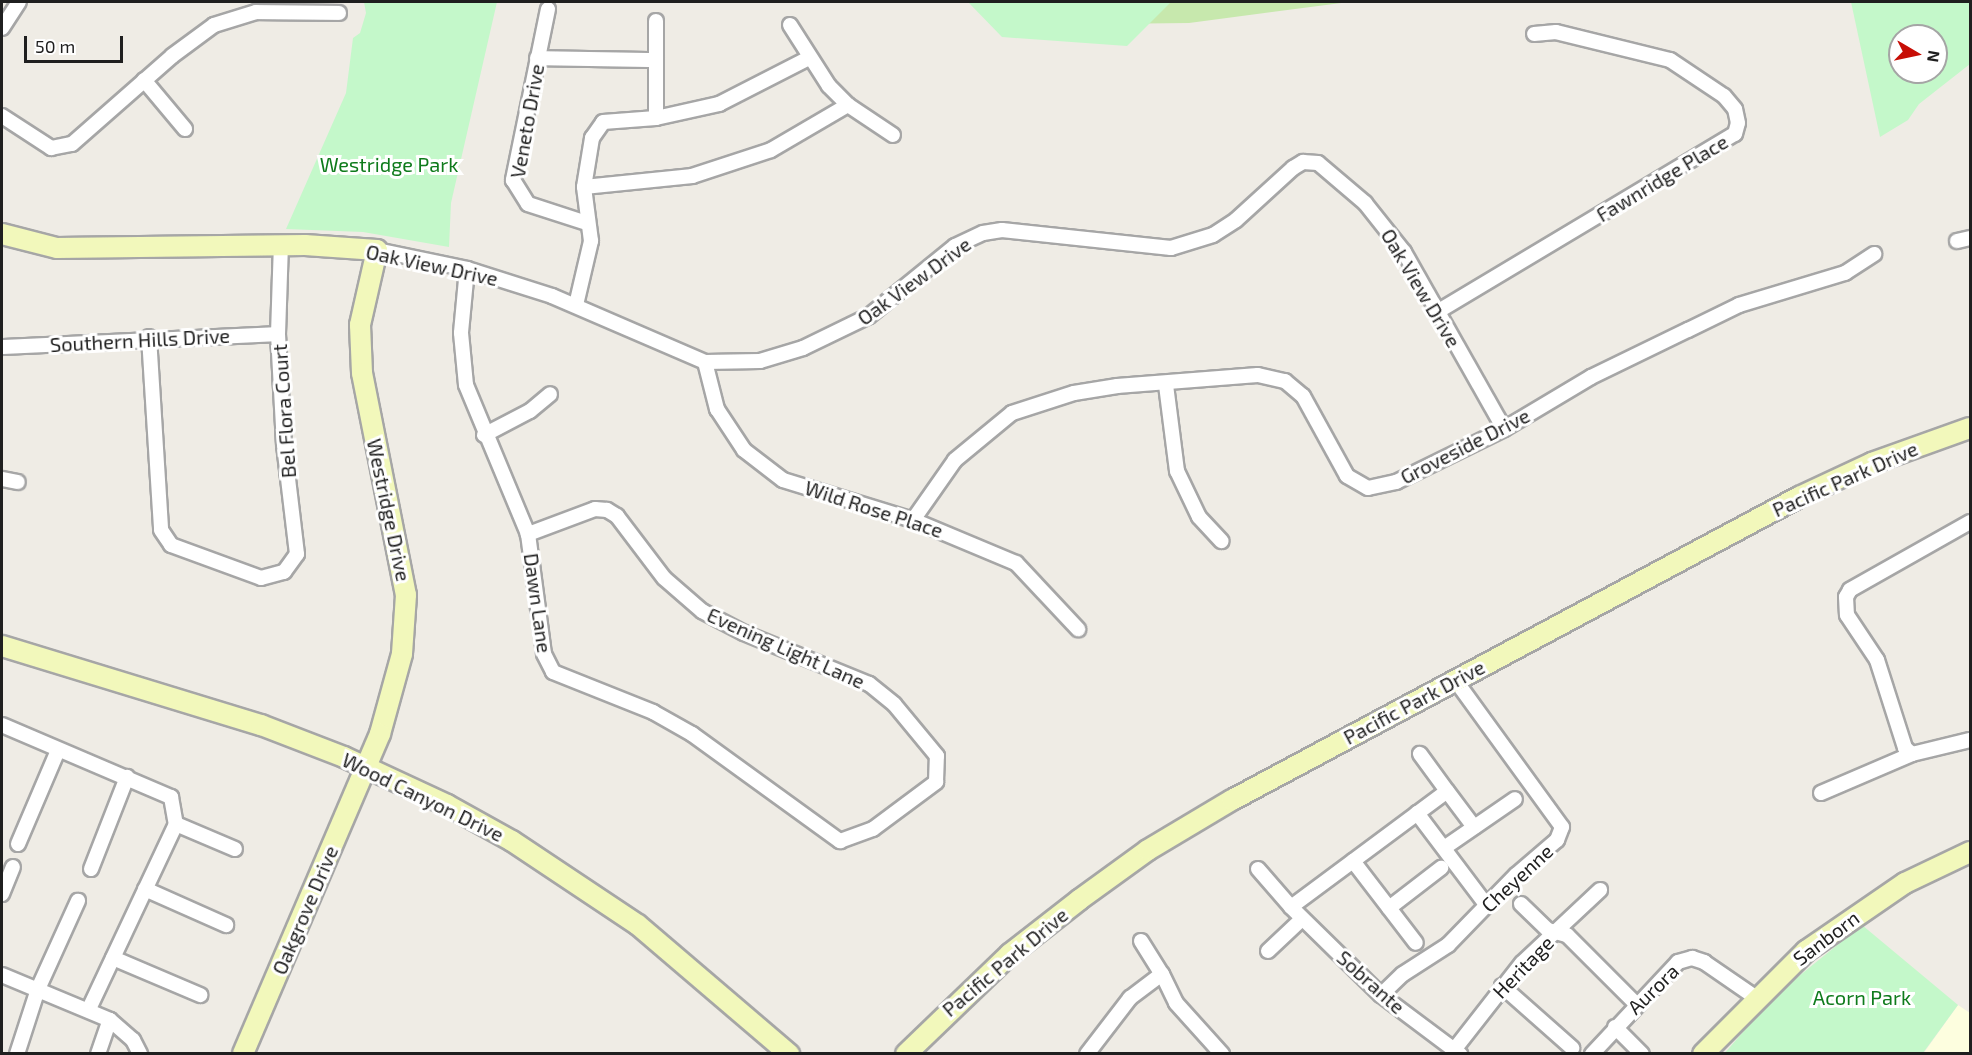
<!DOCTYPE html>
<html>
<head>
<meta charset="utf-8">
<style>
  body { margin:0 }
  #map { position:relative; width:1972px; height:1055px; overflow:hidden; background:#efece5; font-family:"Exo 2",sans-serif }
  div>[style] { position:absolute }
  .education>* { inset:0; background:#fdfedf }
  .grass>* { inset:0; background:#c7e8ad }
  .park>* { inset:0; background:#c4f8ca }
  .roads { filter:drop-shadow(2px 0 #a6a6a6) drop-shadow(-2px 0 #a6a6a6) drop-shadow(0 2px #a6a6a6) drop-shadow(0 -2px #a6a6a6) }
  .street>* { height:14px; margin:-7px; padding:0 7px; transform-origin:7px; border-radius:7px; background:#fff }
  .secondary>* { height:20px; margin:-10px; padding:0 10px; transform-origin:10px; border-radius:10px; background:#f2f8bb }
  span { translate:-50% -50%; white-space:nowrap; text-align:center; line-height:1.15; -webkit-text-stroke:6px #fff; paint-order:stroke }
  .street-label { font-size:20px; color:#1f1f1f }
  .park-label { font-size:20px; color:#0f7b1c }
  .frame { position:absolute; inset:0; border:3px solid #1f1f1f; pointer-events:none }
  .north { position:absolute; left:1888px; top:24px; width:60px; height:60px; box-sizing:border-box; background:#fff; border:2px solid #a5a5a5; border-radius:50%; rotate:99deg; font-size:16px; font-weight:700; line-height:24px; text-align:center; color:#1f1f1f }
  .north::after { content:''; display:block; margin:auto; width:21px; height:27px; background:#c70e06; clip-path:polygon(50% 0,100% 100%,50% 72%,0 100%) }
  .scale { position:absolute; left:24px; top:36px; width:99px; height:27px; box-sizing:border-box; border:3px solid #1f1f1f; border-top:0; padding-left:8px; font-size:18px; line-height:21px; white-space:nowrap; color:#1f1f1f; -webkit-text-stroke:4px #fff; paint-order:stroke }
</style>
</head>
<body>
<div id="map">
  <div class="education">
    <i style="clip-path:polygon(1958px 1005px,1970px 1013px,1970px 1053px,1923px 1054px)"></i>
  </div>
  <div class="grass">
    <i style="clip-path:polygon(986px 2px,1349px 2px,1189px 23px,1008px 25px)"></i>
  </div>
  <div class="park">
    <i style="clip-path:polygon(364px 2px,497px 2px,451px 203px,449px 247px,363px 232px,286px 229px,346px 93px,353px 38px,360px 33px,366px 13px)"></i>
    <i style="clip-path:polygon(968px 2px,1171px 2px,1127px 46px,1002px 37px)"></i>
    <i style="clip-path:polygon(evenodd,1851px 2px,1970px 2px,1970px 64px,1919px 104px,1908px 120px,1880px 137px,1851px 2px,1900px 36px,1936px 36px,1936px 72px,1900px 72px,1900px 36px)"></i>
    <i style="clip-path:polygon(1862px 925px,1958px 1005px,1923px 1053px,1724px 1054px,1773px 997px)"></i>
  </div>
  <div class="roads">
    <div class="street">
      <i style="left:548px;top:9px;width:175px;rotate:101.6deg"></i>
      <i style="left:513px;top:180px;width:28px;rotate:58deg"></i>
      <i style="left:528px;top:204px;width:62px;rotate:17.9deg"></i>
      <i style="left:656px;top:21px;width:97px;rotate:90deg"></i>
      <i style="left:790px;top:25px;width:72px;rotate:57.4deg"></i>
      <i style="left:829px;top:86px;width:27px;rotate:45deg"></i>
      <i style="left:848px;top:105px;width:54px;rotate:33.7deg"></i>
      <i style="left:2px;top:28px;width:31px;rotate:-57deg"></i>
      <i style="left:537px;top:58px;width:119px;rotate:1deg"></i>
      <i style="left:144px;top:80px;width:64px;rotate:50.1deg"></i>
      <i style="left:2px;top:116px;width:59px;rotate:33.1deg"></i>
      <i style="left:51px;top:148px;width:21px;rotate:-11deg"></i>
      <i style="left:72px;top:144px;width:133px;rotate:-41.3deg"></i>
      <i style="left:172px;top:56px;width:52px;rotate:-36.4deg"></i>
      <i style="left:214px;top:25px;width:44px;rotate:-17.2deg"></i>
      <i style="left:256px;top:12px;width:83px;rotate:0.7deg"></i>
      <i style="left:584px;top:187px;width:109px;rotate:-5.8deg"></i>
      <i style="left:692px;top:176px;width:83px;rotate:-18.2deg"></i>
      <i style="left:771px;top:150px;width:89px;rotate:-30.3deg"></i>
      <i style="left:1957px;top:241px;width:13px;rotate:-13deg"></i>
      <i style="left:377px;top:250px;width:92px;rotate:11.9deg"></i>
      <i style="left:467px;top:269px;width:89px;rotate:17.6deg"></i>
      <i style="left:552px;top:296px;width:167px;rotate:23.3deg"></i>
      <i style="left:705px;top:362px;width:55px;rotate:-1deg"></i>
      <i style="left:760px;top:361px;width:45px;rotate:-16.8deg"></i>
      <i style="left:803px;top:348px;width:73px;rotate:-25.9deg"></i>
      <i style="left:869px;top:316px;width:111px;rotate:-39.1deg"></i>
      <i style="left:955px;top:246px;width:31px;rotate:-25deg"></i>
      <i style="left:983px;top:233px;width:19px;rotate:-9deg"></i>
      <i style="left:1002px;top:230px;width:170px;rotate:6.1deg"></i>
      <i style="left:1171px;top:248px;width:44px;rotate:-17.2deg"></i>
      <i style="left:1213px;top:235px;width:27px;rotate:-33deg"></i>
      <i style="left:1236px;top:220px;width:77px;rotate:-42.4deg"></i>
      <i style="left:1293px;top:168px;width:12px;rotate:-31deg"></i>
      <i style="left:1303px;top:162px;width:15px;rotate:4deg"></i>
      <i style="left:1318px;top:163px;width:62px;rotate:40.4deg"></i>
      <i style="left:1365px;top:203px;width:63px;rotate:51.5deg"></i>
      <i style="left:1404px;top:252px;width:203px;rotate:60.5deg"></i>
      <i style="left:467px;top:269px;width:64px;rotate:95.4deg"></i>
      <i style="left:461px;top:333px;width:52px;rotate:84.5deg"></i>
      <i style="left:466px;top:385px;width:161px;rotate:67.4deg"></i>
      <i style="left:528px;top:534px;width:121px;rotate:82.4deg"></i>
      <i style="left:544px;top:654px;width:20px;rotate:63deg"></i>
      <i style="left:553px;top:672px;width:108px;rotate:21.8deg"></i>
      <i style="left:653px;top:712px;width:45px;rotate:29.4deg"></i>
      <i style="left:692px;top:734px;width:183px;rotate:35.9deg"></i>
      <i style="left:840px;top:841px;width:35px;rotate:-20deg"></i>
      <i style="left:873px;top:829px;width:79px;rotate:-36.7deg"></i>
      <i style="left:936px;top:782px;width:26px;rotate:-88deg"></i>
      <i style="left:937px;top:756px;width:67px;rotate:-129.6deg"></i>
      <i style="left:894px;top:704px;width:32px;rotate:-141deg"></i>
      <i style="left:869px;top:684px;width:135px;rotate:-157.8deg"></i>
      <i style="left:744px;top:633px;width:47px;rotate:-152.4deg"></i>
      <i style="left:702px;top:611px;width:50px;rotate:-139deg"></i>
      <i style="left:664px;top:578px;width:78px;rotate:-127.2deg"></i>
      <i style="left:617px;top:516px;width:12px;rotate:-149deg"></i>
      <i style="left:607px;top:510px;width:12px;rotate:-175deg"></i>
      <i style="left:595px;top:509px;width:72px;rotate:159.5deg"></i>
      <i style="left:576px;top:305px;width:66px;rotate:-76.8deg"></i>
      <i style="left:591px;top:241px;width:54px;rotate:-97.4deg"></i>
      <i style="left:584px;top:187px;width:50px;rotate:-80.7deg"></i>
      <i style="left:592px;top:138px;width:19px;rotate:-55deg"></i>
      <i style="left:603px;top:122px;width:53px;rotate:-4.3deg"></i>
      <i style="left:656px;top:118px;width:65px;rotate:-12.5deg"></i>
      <i style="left:719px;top:104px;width:101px;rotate:-27.1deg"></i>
      <i style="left:1437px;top:312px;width:347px;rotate:-30.9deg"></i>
      <i style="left:1735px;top:134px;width:11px;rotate:-75deg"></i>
      <i style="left:1738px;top:123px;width:14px;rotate:-102deg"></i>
      <i style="left:1735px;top:109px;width:17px;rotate:-130deg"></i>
      <i style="left:1724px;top:96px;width:65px;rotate:-146.3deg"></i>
      <i style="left:1670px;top:60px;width:117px;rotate:-166.2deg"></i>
      <i style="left:1556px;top:32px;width:22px;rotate:175deg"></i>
      <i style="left:149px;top:337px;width:193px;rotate:86.4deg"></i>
      <i style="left:161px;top:530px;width:18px;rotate:56deg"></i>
      <i style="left:171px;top:545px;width:96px;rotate:20.1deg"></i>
      <i style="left:261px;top:578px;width:24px;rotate:-15deg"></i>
      <i style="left:284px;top:572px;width:22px;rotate:-54deg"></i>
      <i style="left:297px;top:554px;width:110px;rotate:-96.8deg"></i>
      <i style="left:284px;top:445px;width:111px;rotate:-93.1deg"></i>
      <i style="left:278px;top:334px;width:89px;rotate:-88.1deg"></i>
      <i style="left:2px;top:347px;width:276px;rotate:-2.7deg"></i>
      <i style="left:705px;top:362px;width:49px;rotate:75.7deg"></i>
      <i style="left:717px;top:409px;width:49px;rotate:56.6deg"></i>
      <i style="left:744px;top:450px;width:49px;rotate:37.6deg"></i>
      <i style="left:783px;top:480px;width:136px;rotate:17.1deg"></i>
      <i style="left:913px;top:520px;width:112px;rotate:22.7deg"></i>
      <i style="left:1016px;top:563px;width:91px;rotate:46.8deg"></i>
      <i style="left:1166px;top:385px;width:87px;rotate:82.7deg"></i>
      <i style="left:1177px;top:471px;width:51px;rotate:64.4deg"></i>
      <i style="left:1199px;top:517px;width:33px;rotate:47deg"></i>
      <i style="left:484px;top:435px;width:52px;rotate:-27.6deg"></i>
      <i style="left:530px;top:411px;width:26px;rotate:-40deg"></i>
      <i style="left:2px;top:479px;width:16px;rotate:11deg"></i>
      <i style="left:913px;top:520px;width:73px;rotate:-55deg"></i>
      <i style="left:955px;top:460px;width:74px;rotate:-39.5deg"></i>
      <i style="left:1012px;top:413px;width:65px;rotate:-17.9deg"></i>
      <i style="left:1074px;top:393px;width:44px;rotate:-9.2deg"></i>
      <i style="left:1117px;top:386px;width:141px;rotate:-4.5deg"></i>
      <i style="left:1258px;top:375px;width:28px;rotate:13deg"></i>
      <i style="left:1285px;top:381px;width:23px;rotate:40deg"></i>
      <i style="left:1303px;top:396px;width:91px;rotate:61.2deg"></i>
      <i style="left:1347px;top:476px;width:24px;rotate:30deg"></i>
      <i style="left:1368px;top:488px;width:29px;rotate:-12deg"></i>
      <i style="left:1396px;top:482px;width:120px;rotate:-26.1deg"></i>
      <i style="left:1504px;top:429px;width:101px;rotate:-30.9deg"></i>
      <i style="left:1591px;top:377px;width:108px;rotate:-25.9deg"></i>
      <i style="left:1688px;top:330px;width:57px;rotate:-26.1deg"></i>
      <i style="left:1739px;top:305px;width:111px;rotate:-16.8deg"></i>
      <i style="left:1845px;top:273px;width:35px;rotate:-33deg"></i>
      <i style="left:1970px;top:522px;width:138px;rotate:150.5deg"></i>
      <i style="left:1850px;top:590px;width:8px;rotate:120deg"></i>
      <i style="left:1846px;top:597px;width:18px;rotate:87deg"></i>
      <i style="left:1847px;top:615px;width:54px;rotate:56.3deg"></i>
      <i style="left:1877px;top:660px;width:92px;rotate:72.3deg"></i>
      <i style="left:1905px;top:748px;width:9px;rotate:41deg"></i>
      <i style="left:1912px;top:754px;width:60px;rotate:-13.6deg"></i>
      <i style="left:2px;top:725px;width:184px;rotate:23.1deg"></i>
      <i style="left:171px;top:797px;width:27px;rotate:80deg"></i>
      <i style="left:176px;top:824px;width:204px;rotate:115.2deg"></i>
      <i style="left:1447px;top:791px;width:45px;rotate:53.1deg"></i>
      <i style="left:1821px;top:793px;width:99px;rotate:-23.2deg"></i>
      <i style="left:1417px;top:813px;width:116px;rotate:53deg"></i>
      <i style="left:176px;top:824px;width:64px;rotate:23deg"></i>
      <i style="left:18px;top:844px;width:102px;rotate:-66.9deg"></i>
      <i style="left:1444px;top:848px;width:86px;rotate:-34.6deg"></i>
      <i style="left:1353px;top:861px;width:103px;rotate:52.5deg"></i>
      <i style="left:91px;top:869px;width:99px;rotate:-68.6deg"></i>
      <i style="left:1258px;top:869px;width:50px;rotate:49deg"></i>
      <i style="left:1291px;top:907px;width:126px;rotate:44.4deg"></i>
      <i style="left:1381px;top:995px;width:99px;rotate:36.8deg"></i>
      <i style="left:145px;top:889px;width:89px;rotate:24deg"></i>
      <i style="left:2px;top:894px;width:29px;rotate:-68deg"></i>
      <i style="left:1521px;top:904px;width:37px;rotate:44deg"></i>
      <i style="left:1548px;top:930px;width:20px;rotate:15deg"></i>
      <i style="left:1567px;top:935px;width:96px;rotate:45deg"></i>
      <i style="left:1291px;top:907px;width:194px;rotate:-36.6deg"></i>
      <i style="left:1447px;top:791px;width:46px;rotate:-126.1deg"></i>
      <i style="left:1389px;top:908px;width:66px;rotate:-37.6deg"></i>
      <i style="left:1141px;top:941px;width:39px;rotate:58deg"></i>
      <i style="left:1268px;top:951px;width:47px;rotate:-43.3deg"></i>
      <i style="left:113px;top:958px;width:95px;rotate:23deg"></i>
      <i style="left:2px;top:975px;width:117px;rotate:22.6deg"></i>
      <i style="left:110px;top:1020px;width:30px;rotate:41deg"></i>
      <i style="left:133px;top:1040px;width:16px;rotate:63deg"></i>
      <i style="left:1502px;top:986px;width:94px;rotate:41.5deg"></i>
      <i style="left:1381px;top:995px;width:30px;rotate:-44deg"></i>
      <i style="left:1403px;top:974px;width:54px;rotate:-32.8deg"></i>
      <i style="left:1448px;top:945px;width:98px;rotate:-45.8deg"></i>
      <i style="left:1516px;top:875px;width:54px;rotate:-40.5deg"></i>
      <i style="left:1557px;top:840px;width:14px;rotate:-69deg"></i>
      <i style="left:1562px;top:827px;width:180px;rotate:-126deg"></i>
      <i style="left:1615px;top:1027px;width:38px;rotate:45deg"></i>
      <i style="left:1454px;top:1050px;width:110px;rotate:-52deg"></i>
      <i style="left:1522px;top:963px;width:107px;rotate:-43.1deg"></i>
      <i style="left:17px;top:1054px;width:68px;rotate:-72.1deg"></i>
      <i style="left:38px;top:989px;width:97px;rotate:-65.6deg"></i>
      <i style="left:98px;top:1054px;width:36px;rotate:-71deg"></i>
      <i style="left:1087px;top:1054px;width:71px;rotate:-52.5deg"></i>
      <i style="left:1130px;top:998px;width:40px;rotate:-37deg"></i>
      <i style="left:1162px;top:974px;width:32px;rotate:64deg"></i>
      <i style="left:1176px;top:1003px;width:69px;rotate:48deg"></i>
      <i style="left:1592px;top:1054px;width:126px;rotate:-46.9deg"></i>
      <i style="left:1678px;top:962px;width:15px;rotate:-16deg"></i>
      <i style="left:1692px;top:958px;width:13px;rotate:18deg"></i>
      <i style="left:1704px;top:962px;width:62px;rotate:34.5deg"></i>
    </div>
    <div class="secondary">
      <i style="left:2px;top:234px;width:57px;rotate:14.3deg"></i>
      <i style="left:57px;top:248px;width:248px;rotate:-0.7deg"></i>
      <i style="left:305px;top:245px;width:72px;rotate:4deg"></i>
      <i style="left:377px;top:250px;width:77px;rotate:102.8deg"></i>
      <i style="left:360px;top:325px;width:48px;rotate:87.6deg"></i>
      <i style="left:362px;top:373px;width:226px;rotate:78.8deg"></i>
      <i style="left:406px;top:595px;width:59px;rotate:93.9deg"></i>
      <i style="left:402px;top:654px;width:83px;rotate:105.4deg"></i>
      <i style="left:380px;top:734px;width:348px;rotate:113.2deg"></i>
      <i style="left:2px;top:646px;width:271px;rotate:17deg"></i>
      <i style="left:261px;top:725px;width:89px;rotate:21.1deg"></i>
      <i style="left:344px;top:757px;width:114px;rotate:25deg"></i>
      <i style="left:447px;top:805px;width:74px;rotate:29deg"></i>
      <i style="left:512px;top:841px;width:151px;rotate:33.7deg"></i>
      <i style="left:638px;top:925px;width:199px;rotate:40.5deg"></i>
      <i style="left:906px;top:1054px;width:144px;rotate:-43.9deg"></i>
      <i style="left:1010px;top:954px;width:88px;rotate:-38deg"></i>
      <i style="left:1079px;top:900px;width:85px;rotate:-35.9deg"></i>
      <i style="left:1148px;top:850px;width:98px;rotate:-30.8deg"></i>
      <i style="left:1232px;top:800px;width:643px;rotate:-28.12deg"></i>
      <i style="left:1799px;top:497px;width:81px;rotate:-25deg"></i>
      <i style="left:1872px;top:463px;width:104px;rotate:-19.7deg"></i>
      <i style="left:1703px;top:1054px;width:146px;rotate:-45deg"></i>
      <i style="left:1806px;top:951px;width:120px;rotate:-34.5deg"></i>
      <i style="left:1905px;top:883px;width:72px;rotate:-25.5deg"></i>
    </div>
  </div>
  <div class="street-label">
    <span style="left:527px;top:121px;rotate:-80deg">Veneto Drive</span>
    <span style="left:1662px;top:178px;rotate:-31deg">Fawnridge Place</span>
    <span style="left:432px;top:265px;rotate:12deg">Oak View Drive</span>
    <span style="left:914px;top:281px;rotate:-36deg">Oak View Drive</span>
    <span style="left:1421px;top:288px;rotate:59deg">Oak View Drive</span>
    <span style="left:140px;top:340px;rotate:-3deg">Southern Hills Drive</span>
    <span style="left:284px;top:411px;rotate:-94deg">Bel Flora Court</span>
    <span style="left:1465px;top:446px;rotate:-27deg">Groveside Drive</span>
    <span style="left:1845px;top:479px;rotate:-24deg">Pacific Park Drive</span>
    <span style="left:874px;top:509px;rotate:18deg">Wild Rose Place</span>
    <span style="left:389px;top:510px;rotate:78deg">Westridge Drive</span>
    <span style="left:538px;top:603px;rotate:82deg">Dawn Lane</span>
    <span style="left:786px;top:648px;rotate:24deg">Evening Light Lane</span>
    <span style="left:1414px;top:702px;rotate:-28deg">Pacific Park Drive</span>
    <span style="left:423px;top:797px;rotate:26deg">Wood Canyon Drive</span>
    <span style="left:1517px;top:878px;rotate:-43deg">Cheyenne</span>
    <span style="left:305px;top:910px;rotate:-67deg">Oakgrove Drive</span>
    <span style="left:1826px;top:938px;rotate:-37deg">Sanborn</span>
    <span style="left:1005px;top:962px;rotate:-40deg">Pacific Park Drive</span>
    <span style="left:1523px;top:967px;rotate:-46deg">Heritage</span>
    <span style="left:1371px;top:982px;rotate:42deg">Sobrante</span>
    <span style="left:1653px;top:989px;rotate:-44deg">Aurora</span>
  </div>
  <div class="park-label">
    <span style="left:389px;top:164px">Westridge Park</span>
    <span style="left:1862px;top:997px">Acorn Park</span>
  </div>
  <div class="frame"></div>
  <div class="north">N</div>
  <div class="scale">50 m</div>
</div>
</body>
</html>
